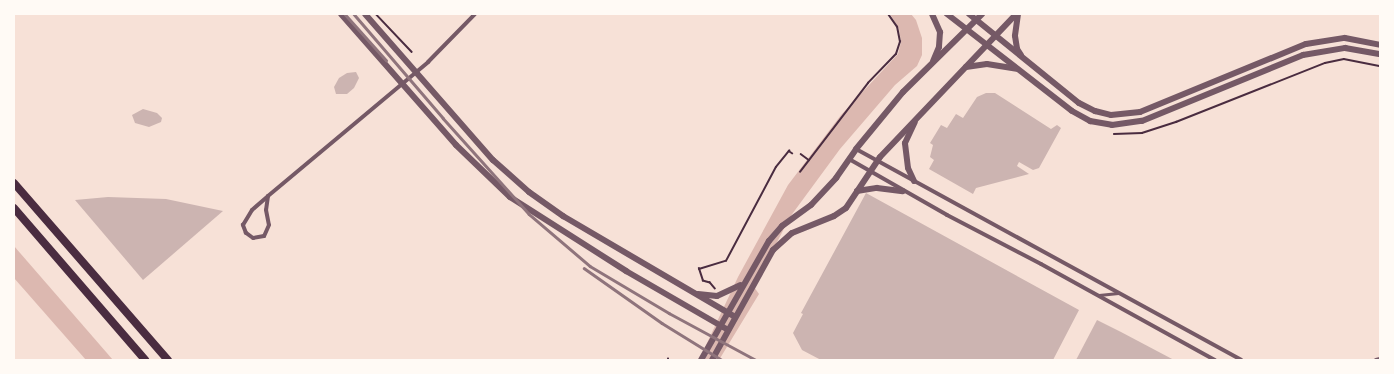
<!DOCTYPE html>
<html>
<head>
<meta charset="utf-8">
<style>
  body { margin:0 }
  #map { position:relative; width:1394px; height:374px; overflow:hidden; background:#f7e1d7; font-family:"Source Sans 3",sans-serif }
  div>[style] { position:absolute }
  .water>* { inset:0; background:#dcb8b0 }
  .building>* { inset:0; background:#ccb4b1 }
  .path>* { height:1.5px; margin:-0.75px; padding:0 0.75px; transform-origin:0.75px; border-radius:0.75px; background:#4a2c40 }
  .service>* { height:2.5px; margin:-1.25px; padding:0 1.25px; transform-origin:1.25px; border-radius:1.25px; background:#755966 }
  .minor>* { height:4px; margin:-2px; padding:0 2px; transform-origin:2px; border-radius:2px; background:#755966 }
  .tertiary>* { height:6px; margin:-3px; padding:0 3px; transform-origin:3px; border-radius:3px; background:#755966 }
  .primary>* { height:8px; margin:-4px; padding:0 4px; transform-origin:4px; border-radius:4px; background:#4a2c40 }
  .rail>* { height:2.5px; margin:-1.25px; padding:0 1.25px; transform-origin:1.25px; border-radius:1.25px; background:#8f747c }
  span { translate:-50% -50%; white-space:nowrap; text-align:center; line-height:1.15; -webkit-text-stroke:3px #fffaf5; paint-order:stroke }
  .frame { position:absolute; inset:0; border:15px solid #fffaf5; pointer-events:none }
</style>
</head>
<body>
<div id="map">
  <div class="water">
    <i style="clip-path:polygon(890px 14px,911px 14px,916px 20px,922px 38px,922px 55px,917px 66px,895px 85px,840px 149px,790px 217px,754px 287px,759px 294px,719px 360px,699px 360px,738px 277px,788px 185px,841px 115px,898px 54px,901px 42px,899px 29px)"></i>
    <i style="clip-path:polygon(14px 246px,113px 360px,86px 360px,14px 278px)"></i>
  </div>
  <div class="building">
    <i style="clip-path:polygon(356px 72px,359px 78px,354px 88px,347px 94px,336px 94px,334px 87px,339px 78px,347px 73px)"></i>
    <i style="clip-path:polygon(986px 93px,995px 93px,1051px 129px,1057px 125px,1061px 128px,1039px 168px,1033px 170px,1019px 162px,1017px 166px,1029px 174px,976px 188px,973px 194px,929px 169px,934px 160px,930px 157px,933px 145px,930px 143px,941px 125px,947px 128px,956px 114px,963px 118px,977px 97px)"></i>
    <i style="clip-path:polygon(143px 109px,157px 113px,162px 118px,161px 122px,149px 127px,135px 123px,132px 115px)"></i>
    <i style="clip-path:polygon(866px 193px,1079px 310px,1053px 360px,821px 360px,802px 350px,793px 333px,803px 314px,801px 313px)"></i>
    <i style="clip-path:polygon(108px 197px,166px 199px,223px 211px,143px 280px,75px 200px)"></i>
    <i style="clip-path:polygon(1097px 320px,1121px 332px,1174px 360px,1076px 360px)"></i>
  </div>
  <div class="path">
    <i style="left:376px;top:14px;width:52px;rotate:46.5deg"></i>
    <i style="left:1114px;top:134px;width:28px;rotate:-2deg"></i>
    <i style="left:1142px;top:133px;width:36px;rotate:-18deg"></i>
    <i style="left:1176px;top:122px;width:160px;rotate:-21.6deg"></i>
    <i style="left:1325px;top:63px;width:19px;rotate:-12deg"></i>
    <i style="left:1344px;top:59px;width:37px;rotate:11deg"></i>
    <i style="left:801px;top:154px;width:10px;rotate:37deg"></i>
    <i style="left:800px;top:172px;width:112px;rotate:-52.6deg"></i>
    <i style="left:868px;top:83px;width:40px;rotate:-46deg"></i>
    <i style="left:896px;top:54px;width:13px;rotate:-72deg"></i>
    <i style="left:900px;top:42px;width:15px;rotate:-101deg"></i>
    <i style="left:897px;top:27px;width:16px;rotate:-125deg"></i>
    <i style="left:715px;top:289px;width:8px;rotate:-130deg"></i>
    <i style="left:710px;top:283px;width:7px;rotate:-164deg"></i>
    <i style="left:703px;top:281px;width:13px;rotate:-108deg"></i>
    <i style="left:699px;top:269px;width:28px;rotate:-17deg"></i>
    <i style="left:726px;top:261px;width:106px;rotate:-62deg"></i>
    <i style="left:776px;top:167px;width:21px;rotate:-51deg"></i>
    <i style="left:789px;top:151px;width:4px;rotate:34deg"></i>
    <i style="left:668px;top:360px;width:1px;rotate:-90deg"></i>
  </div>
  <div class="service">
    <i style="left:1099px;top:295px;width:19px;rotate:-6deg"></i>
  </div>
  <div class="minor">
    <i style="left:856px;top:149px;width:439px;rotate:28.7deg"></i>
    <i style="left:849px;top:159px;width:113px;rotate:29.7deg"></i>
    <i style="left:947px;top:215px;width:106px;rotate:27.5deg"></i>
    <i style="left:1041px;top:264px;width:199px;rotate:28.9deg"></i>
    <i style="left:268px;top:196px;width:14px;rotate:98deg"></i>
    <i style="left:266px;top:210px;width:15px;rotate:79deg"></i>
    <i style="left:269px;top:225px;width:12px;rotate:114deg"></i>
    <i style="left:264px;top:236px;width:11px;rotate:170deg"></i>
    <i style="left:253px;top:238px;width:9px;rotate:-144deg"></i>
    <i style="left:246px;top:233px;width:9px;rotate:-111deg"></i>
    <i style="left:243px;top:225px;width:17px;rotate:-59deg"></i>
    <i style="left:252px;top:210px;width:21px;rotate:-41deg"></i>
    <i style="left:268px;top:196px;width:209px;rotate:-39.9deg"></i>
    <i style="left:428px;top:62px;width:67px;rotate:-45.6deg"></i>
    <i style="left:1376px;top:360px;width:4px;rotate:-14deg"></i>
  </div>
  <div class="tertiary">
    <i style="left:341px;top:14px;width:174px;rotate:48.7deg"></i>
    <i style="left:456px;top:145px;width:75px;rotate:43.9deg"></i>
    <i style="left:510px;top:197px;width:138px;rotate:32.5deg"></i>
    <i style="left:626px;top:271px;width:118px;rotate:30deg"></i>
    <i style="left:365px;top:14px;width:194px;rotate:48.8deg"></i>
    <i style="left:493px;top:160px;width:48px;rotate:41.6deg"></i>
    <i style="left:529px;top:192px;width:42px;rotate:35.2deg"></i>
    <i style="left:563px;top:216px;width:199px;rotate:30.4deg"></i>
    <i style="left:932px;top:14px;width:20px;rotate:66deg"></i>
    <i style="left:940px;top:32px;width:15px;rotate:94deg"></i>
    <i style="left:939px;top:47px;width:15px;rotate:113deg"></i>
    <i style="left:947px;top:14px;width:158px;rotate:37.8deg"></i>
    <i style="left:1072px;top:111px;width:21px;rotate:29deg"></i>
    <i style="left:1090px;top:121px;width:22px;rotate:10deg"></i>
    <i style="left:1112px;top:125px;width:30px;rotate:-8deg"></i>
    <i style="left:1142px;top:121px;width:174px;rotate:-22.3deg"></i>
    <i style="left:1303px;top:55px;width:43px;rotate:-9.5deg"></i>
    <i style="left:1345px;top:48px;width:36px;rotate:10deg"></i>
    <i style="left:969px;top:14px;width:141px;rotate:39deg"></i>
    <i style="left:1079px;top:103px;width:18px;rotate:27deg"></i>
    <i style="left:1095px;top:111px;width:16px;rotate:14deg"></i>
    <i style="left:1111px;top:115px;width:29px;rotate:-6deg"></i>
    <i style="left:1140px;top:112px;width:179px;rotate:-22.3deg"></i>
    <i style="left:1306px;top:44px;width:39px;rotate:-9deg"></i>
    <i style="left:1345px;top:38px;width:36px;rotate:11deg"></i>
    <i style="left:1018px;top:14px;width:22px;rotate:98deg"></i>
    <i style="left:1015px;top:36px;width:13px;rotate:81deg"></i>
    <i style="left:1017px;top:49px;width:7px;rotate:56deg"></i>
    <i style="left:966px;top:67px;width:21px;rotate:-8deg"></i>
    <i style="left:987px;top:64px;width:30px;rotate:9deg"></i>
    <i style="left:914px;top:181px;width:14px;rotate:-115deg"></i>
    <i style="left:908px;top:168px;width:25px;rotate:-97deg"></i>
    <i style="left:905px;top:143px;width:23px;rotate:-65deg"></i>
    <i style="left:857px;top:191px;width:20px;rotate:-9deg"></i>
    <i style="left:877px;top:188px;width:26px;rotate:7deg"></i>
    <i style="left:698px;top:294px;width:19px;rotate:6deg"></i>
    <i style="left:717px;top:296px;width:26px;rotate:-25deg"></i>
    <i style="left:701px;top:360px;width:137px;rotate:-60.3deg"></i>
    <i style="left:769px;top:241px;width:20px;rotate:-49deg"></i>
    <i style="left:782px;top:226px;width:36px;rotate:-36deg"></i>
    <i style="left:811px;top:205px;width:37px;rotate:-47deg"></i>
    <i style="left:836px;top:178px;width:35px;rotate:-55deg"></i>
    <i style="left:856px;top:149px;width:74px;rotate:-50.5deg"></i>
    <i style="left:903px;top:92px;width:111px;rotate:-44.6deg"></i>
    <i style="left:712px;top:360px;width:126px;rotate:-61deg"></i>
    <i style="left:773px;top:250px;width:25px;rotate:-42deg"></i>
    <i style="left:792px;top:233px;width:45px;rotate:-22deg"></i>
    <i style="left:834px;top:216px;width:14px;rotate:-34deg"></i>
    <i style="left:846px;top:208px;width:61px;rotate:-56.3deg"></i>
    <i style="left:880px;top:157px;width:197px;rotate:-46.4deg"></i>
  </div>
  <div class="primary">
    <i style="left:14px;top:183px;width:235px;rotate:49deg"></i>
    <i style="left:14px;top:208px;width:201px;rotate:49.2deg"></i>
  </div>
  <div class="rail">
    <i style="left:345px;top:14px;width:62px;rotate:48.3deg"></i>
    <i style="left:354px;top:14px;width:137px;rotate:49.4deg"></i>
    <i style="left:443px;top:118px;width:129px;rotate:48.1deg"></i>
    <i style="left:529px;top:214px;width:80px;rotate:40.4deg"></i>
    <i style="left:590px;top:266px;width:92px;rotate:30.7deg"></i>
    <i style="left:669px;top:313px;width:99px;rotate:28.4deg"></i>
    <i style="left:584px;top:268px;width:95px;rotate:35.2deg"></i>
    <i style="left:662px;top:323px;width:70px;rotate:31.7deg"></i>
  </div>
  <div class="frame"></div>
</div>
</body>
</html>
